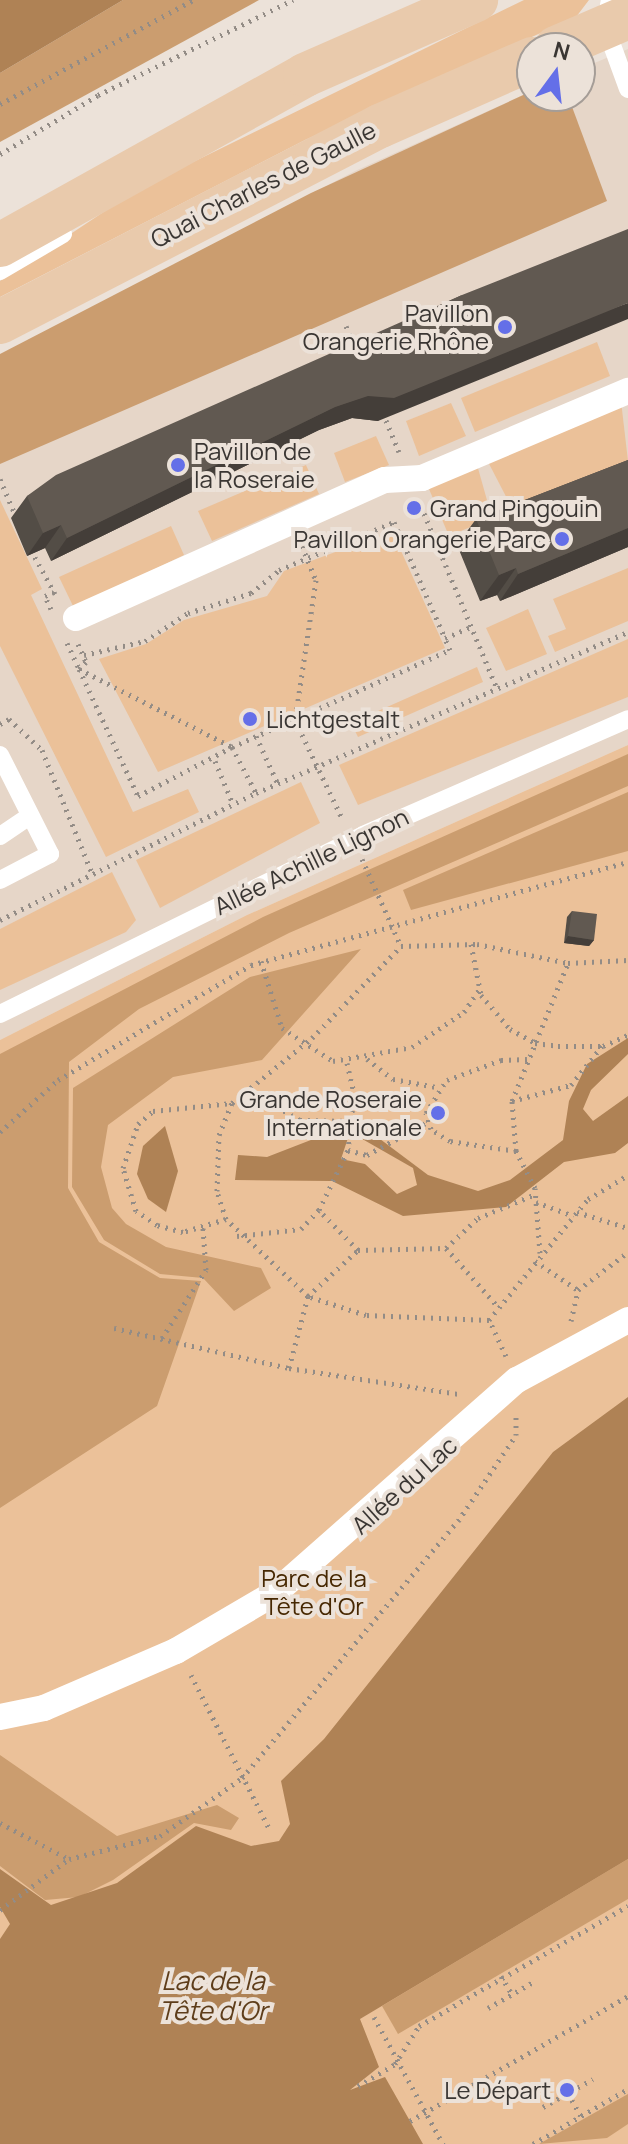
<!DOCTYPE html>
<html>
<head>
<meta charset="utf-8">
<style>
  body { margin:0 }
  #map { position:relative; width:628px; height:2144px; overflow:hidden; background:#ece2d9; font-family:Manrope,sans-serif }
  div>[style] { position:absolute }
  .built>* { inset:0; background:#e6d6c8 }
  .green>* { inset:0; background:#ebc199 }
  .forest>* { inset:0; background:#cb9d6f }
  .water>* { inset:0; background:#af8255 }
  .path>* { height:5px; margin-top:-2.5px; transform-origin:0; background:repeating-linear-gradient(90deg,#938c86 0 2px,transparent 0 8px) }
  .service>* { height:18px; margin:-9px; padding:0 9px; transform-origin:9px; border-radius:9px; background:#fff }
  .pedestrian>* { height:26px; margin:-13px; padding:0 13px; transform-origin:13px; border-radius:13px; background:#fff }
  .primary>* { height:44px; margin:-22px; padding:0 22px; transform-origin:22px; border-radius:22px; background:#e9caac }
  .wall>* { inset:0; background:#534d46 }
  .shaded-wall>* { inset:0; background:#443e39 }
  .building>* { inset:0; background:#615951 }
  .dots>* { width:22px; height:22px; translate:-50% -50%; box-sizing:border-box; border:4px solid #ece2d9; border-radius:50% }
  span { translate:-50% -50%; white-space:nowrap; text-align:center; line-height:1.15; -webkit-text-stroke:8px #ece2d9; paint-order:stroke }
  .street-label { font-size:24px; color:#3a3633 }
  .poi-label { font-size:24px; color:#3a3633 }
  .right { translate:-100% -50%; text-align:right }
  .left { translate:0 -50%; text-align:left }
  .park-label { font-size:24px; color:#462701 }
  .water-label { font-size:26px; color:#5e3d1a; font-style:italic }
  .north { position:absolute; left:516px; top:32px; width:80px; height:80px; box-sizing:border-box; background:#ece2d9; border:2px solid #a59d97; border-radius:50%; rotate:15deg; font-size:22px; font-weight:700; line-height:32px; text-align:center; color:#3a3633 }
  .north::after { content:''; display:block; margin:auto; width:28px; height:36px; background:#646fe8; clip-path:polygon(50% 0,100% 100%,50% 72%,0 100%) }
</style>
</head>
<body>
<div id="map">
  <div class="built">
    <i style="clip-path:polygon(628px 49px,628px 745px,247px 915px,0 1040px,0 355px,355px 171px,532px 91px,580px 96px,580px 69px)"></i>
  </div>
  <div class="green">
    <i style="clip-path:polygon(524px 0,589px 0,576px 17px,305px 140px,0 297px,0 281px,138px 189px)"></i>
    <i style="clip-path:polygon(597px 342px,610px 376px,475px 432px,461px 398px)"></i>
    <i style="clip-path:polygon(621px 401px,628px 461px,512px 508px,486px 458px)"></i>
    <i style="clip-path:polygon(451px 403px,466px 436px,419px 456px,406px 421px)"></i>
    <i style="clip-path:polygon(376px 436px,389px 465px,345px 482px,334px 453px)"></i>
    <i style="clip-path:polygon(476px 461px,492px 518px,449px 536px,426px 482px)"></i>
    <i style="clip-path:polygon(306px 465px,319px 494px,212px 541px,198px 511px)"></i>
    <i style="clip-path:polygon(0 500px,42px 589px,31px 595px,133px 812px,188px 789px,199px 812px,106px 857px,0 646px)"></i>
    <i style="clip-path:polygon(171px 526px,184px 555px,74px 608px,59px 577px)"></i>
    <i style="clip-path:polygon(392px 531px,445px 648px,158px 772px,99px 659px,146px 644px,184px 620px,267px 596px,284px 571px)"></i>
    <i style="clip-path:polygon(628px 568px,628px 621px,555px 652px,548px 636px,566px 629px,553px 599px)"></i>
    <i style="clip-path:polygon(528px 609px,547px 654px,506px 671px,486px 628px)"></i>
    <i style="clip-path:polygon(628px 639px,628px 697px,358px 805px,339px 765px)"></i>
    <i style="clip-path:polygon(477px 667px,483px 682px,358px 737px,351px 723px)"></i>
    <i style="clip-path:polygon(628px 745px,628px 2144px,0 2144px,0 1040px,247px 915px)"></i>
    <i style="clip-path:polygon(301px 782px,320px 823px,160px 908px,136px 860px)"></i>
    <i style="clip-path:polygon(112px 872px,136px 920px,126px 932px,0 990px,0 929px)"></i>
  </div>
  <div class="forest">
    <i style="clip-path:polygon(123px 0,259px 0,0 142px,0 73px)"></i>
    <i style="clip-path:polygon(532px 91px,568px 96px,607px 201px,0 464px,0 354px,311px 193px)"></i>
    <i style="clip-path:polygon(628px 754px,628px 786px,289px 933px,139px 1009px,69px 1062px,68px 1188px,99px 1242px,160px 1278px,201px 1281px,157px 1406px,0 1508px,0 1054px,263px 917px)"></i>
    <i style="clip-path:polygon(628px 792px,628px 851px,411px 910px,403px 890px)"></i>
    <i style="clip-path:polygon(361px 949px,262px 1060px,173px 1077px,108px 1125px,101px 1167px,112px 1208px,126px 1224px,166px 1247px,261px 1268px,271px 1288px,234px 1311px,203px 1278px,160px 1274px,104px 1240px,72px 1187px,73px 1088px,250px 977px)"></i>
    <i style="clip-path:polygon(0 1755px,117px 1836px,217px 1805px,239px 1818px,231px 1830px,194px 1823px,113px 1880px,79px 1897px,45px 1900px,0 1866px)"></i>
    <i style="clip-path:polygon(628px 1859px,628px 1899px,398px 2034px,382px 2006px)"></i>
    <i style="clip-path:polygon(628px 2094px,628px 2124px,607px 2138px,539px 2144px)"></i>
  </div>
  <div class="water">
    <i style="clip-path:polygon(0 0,123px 0,0 73px)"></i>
    <i style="clip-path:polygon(evenodd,628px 1038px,628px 1054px,591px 1090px,583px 1109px,593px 1121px,628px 1096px,628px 1143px,615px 1153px,564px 1162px,506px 1207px,403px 1216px,332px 1181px,235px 1180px,238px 1155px,267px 1157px,347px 1126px,376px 1136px,428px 1175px,478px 1191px,510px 1180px,563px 1140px,569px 1101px,587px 1064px,628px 1038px,350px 1132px,413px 1168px,417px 1185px,397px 1194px,365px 1164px,341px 1159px,350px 1132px)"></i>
    <i style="clip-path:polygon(165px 1126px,178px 1171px,166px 1212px,148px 1199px,137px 1174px,143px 1146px)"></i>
    <i style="clip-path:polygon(628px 1397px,628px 1859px,360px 2019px,379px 2067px,350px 2090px,385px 2077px,423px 2144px,0 2144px,0 1939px,10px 1924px,0 1907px,0 1869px,51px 1905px,117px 1883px,196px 1826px,251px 1846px,279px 1841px,290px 1824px,281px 1781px,324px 1739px,553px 1452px)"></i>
  </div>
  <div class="path">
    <i style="left:0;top:104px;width:219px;rotate:-28.3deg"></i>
    <i style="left:0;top:154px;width:114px;rotate:-31deg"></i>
    <i style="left:98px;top:95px;width:217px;rotate:-26deg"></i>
    <i style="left:346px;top:326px;width:25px;rotate:67deg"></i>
    <i style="left:383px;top:413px;width:42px;rotate:67.7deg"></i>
    <i style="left:0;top:479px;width:43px;rotate:67deg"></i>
    <i style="left:421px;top:506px;width:195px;rotate:67.4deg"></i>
    <i style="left:302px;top:546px;width:37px;rotate:68deg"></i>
    <i style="left:316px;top:580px;width:142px;rotate:98.5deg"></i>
    <i style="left:295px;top:720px;width:111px;rotate:64.4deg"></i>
    <i style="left:31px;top:550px;width:50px;rotate:61.4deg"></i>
    <i style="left:51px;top:609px;width:14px;rotate:-115deg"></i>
    <i style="left:45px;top:596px;width:10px;rotate:-24deg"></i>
    <i style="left:67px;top:643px;width:29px;rotate:65deg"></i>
    <i style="left:79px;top:669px;width:172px;rotate:27deg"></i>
    <i style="left:232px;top:747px;width:239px;rotate:-24deg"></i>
    <i style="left:450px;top:650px;width:13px;rotate:-113deg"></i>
    <i style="left:445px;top:638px;width:28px;rotate:-23deg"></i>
    <i style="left:78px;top:644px;width:20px;rotate:66deg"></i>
    <i style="left:86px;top:662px;width:10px;rotate:135deg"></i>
    <i style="left:79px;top:669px;width:140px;rotate:65.1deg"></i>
    <i style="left:138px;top:796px;width:106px;rotate:-27.5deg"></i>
    <i style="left:232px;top:747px;width:52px;rotate:62.4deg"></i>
    <i style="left:84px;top:655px;width:63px;rotate:-12.9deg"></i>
    <i style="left:145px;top:641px;width:51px;rotate:-33.1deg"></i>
    <i style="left:188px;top:613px;width:66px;rotate:-17.6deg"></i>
    <i style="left:251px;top:593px;width:36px;rotate:-39deg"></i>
    <i style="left:279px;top:570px;width:125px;rotate:-22.7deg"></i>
    <i style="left:394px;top:522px;width:127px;rotate:66.3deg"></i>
    <i style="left:0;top:724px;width:10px;rotate:-29deg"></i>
    <i style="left:9px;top:719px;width:45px;rotate:43.2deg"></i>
    <i style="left:42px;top:750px;width:133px;rotate:67.9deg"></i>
    <i style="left:256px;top:736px;width:53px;rotate:65.4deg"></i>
    <i style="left:215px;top:761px;width:47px;rotate:67.3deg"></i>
    <i style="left:362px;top:859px;width:95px;rotate:65.9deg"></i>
    <i style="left:0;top:920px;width:286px;rotate:-26.4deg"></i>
    <i style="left:256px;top:793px;width:405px;rotate:-23.4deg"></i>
    <i style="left:471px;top:944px;width:52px;rotate:78.9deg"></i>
    <i style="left:481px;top:995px;width:45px;rotate:49.5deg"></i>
    <i style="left:510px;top:1029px;width:29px;rotate:29deg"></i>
    <i style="left:535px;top:1043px;width:23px;rotate:7deg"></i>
    <i style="left:558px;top:1046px;width:45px"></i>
    <i style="left:603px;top:1046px;width:27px;rotate:-24deg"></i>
    <i style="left:261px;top:961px;width:70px;rotate:72.6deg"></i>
    <i style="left:282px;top:1028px;width:61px;rotate:32.9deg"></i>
    <i style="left:333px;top:1061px;width:80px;rotate:-10deg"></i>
    <i style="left:412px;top:1047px;width:63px;rotate:-33.9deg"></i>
    <i style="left:464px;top:1012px;width:27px;rotate:-56deg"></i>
    <i style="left:367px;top:1059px;width:33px;rotate:38deg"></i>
    <i style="left:393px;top:1079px;width:44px;rotate:10.5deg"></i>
    <i style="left:347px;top:1063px;width:32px;rotate:77deg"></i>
    <i style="left:354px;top:1094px;width:56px;rotate:96.1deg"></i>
    <i style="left:348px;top:1150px;width:20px;rotate:15deg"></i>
    <i style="left:367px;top:1155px;width:67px;rotate:-28.5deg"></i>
    <i style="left:249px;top:1091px;width:59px;rotate:29.6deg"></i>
    <i style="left:300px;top:1120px;width:52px;rotate:1.1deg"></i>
    <i style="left:512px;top:1101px;width:61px;rotate:-15.2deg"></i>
    <i style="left:571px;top:1085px;width:50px;rotate:-51.5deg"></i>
    <i style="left:0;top:1132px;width:78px;rotate:-41.9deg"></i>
    <i style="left:58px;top:1080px;width:225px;rotate:-30.8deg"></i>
    <i style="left:251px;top:965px;width:391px;rotate:-15.3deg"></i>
    <i style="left:516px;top:1151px;width:67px;rotate:-171.4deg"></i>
    <i style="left:450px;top:1141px;width:22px;rotate:-148deg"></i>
    <i style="left:431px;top:1129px;width:17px;rotate:-107deg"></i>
    <i style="left:426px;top:1113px;width:39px;rotate:-58deg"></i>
    <i style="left:447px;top:1080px;width:58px;rotate:-20.3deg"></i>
    <i style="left:501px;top:1060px;width:26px;rotate:-2deg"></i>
    <i style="left:536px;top:1202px;width:40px;rotate:20.2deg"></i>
    <i style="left:577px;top:1212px;width:53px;rotate:17.4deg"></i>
    <i style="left:226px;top:1219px;width:45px;rotate:163.2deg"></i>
    <i style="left:183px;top:1232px;width:27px;rotate:-165deg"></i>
    <i style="left:157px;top:1225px;width:25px;rotate:-146deg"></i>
    <i style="left:136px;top:1211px;width:45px;rotate:-106.8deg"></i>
    <i style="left:123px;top:1168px;width:46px;rotate:-71.2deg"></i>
    <i style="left:138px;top:1124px;width:20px;rotate:-41deg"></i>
    <i style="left:153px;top:1111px;width:79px;rotate:-5.8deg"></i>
    <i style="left:237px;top:1236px;width:64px;rotate:-6.2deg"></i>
    <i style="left:301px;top:1229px;width:26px;rotate:-47deg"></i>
    <i style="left:319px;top:1210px;width:67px;rotate:-64.2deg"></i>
    <i style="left:446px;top:1248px;width:80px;rotate:48.5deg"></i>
    <i style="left:358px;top:1250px;width:88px;rotate:-1.3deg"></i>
    <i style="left:446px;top:1248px;width:44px;rotate:-43.2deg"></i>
    <i style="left:478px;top:1218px;width:63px;rotate:-22.5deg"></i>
    <i style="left:540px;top:1253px;width:65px;rotate:-94.4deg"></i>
    <i style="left:535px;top:1188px;width:42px;rotate:-117.2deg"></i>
    <i style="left:516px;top:1151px;width:50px;rotate:-94.6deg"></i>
    <i style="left:512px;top:1101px;width:149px;rotate:-67.9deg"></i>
    <i style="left:535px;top:1261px;width:52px;rotate:34deg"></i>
    <i style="left:489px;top:1320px;width:123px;rotate:-177.7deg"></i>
    <i style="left:366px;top:1315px;width:61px;rotate:-161.9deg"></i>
    <i style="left:308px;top:1296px;width:112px;rotate:-136.8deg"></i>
    <i style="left:226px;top:1219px;width:29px;rotate:-108deg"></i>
    <i style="left:217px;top:1191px;width:56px;rotate:-88deg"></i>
    <i style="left:219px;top:1135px;width:35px;rotate:-68deg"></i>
    <i style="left:232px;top:1103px;width:103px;rotate:-39.1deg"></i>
    <i style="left:312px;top:1038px;width:128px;rotate:-45.9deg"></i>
    <i style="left:401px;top:946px;width:76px;rotate:-1.5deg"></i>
    <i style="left:477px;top:944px;width:93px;rotate:11.8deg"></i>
    <i style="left:568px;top:963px;width:60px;rotate:-2.9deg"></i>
    <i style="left:571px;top:1321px;width:32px;rotate:-77deg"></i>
    <i style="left:578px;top:1290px;width:63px;rotate:-37.2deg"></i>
    <i style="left:114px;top:1328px;width:180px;rotate:12.9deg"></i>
    <i style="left:289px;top:1368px;width:171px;rotate:8.7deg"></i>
    <i style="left:162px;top:1338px;width:81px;rotate:-57.1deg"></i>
    <i style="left:206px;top:1270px;width:42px;rotate:-94.1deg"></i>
    <i style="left:506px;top:1356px;width:40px;rotate:-115deg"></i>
    <i style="left:489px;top:1320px;width:156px;rotate:-50.7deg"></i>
    <i style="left:588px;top:1199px;width:47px;rotate:-31deg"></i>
    <i style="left:289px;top:1368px;width:74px;rotate:-75.2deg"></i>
    <i style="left:308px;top:1296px;width:68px;rotate:-42.6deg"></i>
    <i style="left:358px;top:1250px;width:56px;rotate:-134.3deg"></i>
    <i style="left:191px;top:1675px;width:174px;rotate:63deg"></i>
    <i style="left:0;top:1823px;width:78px;rotate:27.6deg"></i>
    <i style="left:69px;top:1859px;width:94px;rotate:-14.2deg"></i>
    <i style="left:160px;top:1836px;width:100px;rotate:-35.3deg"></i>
    <i style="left:242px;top:1778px;width:336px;rotate:-50deg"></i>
    <i style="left:458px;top:1521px;width:104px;rotate:-56deg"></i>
    <i style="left:516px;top:1435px;width:19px;rotate:-90deg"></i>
    <i style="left:0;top:1910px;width:86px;rotate:-36.5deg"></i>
    <i style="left:501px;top:1976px;width:21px;rotate:59deg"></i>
    <i style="left:488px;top:2008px;width:54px;rotate:-29.9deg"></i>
    <i style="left:374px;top:2017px;width:145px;rotate:61.5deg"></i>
    <i style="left:358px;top:2086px;width:43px;rotate:-30.7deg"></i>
    <i style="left:395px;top:2064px;width:45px;rotate:-57.7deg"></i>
    <i style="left:419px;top:2026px;width:241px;rotate:-29.9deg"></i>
    <i style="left:568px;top:2093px;width:26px;rotate:61deg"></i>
    <i style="left:543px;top:2107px;width:57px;rotate:-29.2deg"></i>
    <i style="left:410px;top:2121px;width:251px;rotate:-29.8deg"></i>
    <i style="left:533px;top:2144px;width:110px;rotate:-30.1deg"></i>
  </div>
  <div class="service">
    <i style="left:610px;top:0;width:26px;rotate:101deg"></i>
    <i style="left:605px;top:26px;width:67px;rotate:69.9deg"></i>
    <i style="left:0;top:271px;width:73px;rotate:-30.4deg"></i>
    <i style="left:0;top:755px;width:111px;rotate:63.2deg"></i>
    <i style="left:50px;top:854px;width:56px;rotate:152.5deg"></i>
    <i style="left:0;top:836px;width:36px;rotate:-34deg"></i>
    <i style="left:0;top:1014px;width:405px;rotate:-26.2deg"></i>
    <i style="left:363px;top:835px;width:289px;rotate:-23.6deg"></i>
  </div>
  <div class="pedestrian">
    <i style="left:76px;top:618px;width:338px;rotate:-24.1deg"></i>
    <i style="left:385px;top:480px;width:37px;rotate:-3deg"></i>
    <i style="left:422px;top:478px;width:224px;rotate:-22.9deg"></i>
    <i style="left:0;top:1717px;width:45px;rotate:-11.6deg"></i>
    <i style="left:44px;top:1708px;width:144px;rotate:-23.4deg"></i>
    <i style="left:176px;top:1651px;width:115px;rotate:-30.4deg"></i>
    <i style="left:275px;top:1593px;width:322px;rotate:-41.4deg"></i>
    <i style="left:517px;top:1380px;width:126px;rotate:-28.4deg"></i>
  </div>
  <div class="primary">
    <i style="left:556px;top:48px;width:78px;rotate:-23.3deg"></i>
    <i style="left:0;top:245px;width:349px;rotate:-29.1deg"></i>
    <i style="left:305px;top:75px;width:187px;rotate:-23.7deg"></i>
    <i style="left:0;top:322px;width:428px;rotate:-27.3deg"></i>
    <i style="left:380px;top:126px;width:166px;rotate:-23.8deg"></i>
  </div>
  <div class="wall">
    <i style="clip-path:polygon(462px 295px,378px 421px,352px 418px,319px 430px,51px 561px,45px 548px,27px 556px,11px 518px,27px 496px)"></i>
    <i style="clip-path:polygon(628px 460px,628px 547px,500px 601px,497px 595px,480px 601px,457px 545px,476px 519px)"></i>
    <i style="clip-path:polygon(572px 911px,594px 940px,589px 946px,564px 943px,567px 917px)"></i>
  </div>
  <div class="shaded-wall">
    <i style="clip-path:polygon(628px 303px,628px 319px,378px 421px,352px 418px,319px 430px,51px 561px,67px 538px,335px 407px)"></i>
    <i style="clip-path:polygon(61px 525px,45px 548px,27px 556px,43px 533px)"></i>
    <i style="clip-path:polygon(628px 528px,628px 547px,500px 601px,518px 574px)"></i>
    <i style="clip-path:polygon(516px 568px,497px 595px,480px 601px,499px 575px)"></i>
    <i style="clip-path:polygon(568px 936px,594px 940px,589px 946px,564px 943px)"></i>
  </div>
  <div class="building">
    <i style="clip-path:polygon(628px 229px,628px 303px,394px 398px,368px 396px,335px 407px,67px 538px,61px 525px,43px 533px,27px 496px,56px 475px,462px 295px)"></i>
    <i style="clip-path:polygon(628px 460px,628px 528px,518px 574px,516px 568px,499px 575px,476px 519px)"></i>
    <i style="clip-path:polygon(572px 911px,597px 914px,594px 940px,568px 936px)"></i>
  </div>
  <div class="dots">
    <i style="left:505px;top:327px;background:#646fe8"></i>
    <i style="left:178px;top:465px;background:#646fe8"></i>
    <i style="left:414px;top:508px;background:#646fe8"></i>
    <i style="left:562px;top:539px;background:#646fe8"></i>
    <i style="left:250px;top:719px;background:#646fe8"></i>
    <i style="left:438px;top:1113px;background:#646fe8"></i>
    <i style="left:567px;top:2090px;background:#646fe8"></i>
  </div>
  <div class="street-label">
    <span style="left:263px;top:184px;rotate:-27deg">Quai Charles de Gaulle</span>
    <span style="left:311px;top:861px;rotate:-26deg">Allée Achille Lignon</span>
    <span style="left:404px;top:1485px;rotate:-42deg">Allée du Lac</span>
  </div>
  <div class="poi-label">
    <span class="right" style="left:489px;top:327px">Pavillon<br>Orangerie Rhône</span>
    <span class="left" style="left:194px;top:465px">Pavillon de<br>la Roseraie</span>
    <span class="left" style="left:430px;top:508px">Grand Pingouin</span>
    <span class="right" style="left:546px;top:539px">Pavillon Orangerie Parc</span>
    <span class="left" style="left:266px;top:719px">Lichtgestalt</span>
    <span class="right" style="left:422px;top:1113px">Grande Roseraie<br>Internationale</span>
    <span class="right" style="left:551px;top:2090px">Le Départ</span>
  </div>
  <div class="park-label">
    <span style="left:314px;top:1592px">Parc de la<br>Tête d'Or</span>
  </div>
  <div class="water-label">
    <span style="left:213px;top:1996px">Lac de la<br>Tête d'Or</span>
  </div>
  <div class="north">N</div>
</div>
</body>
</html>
